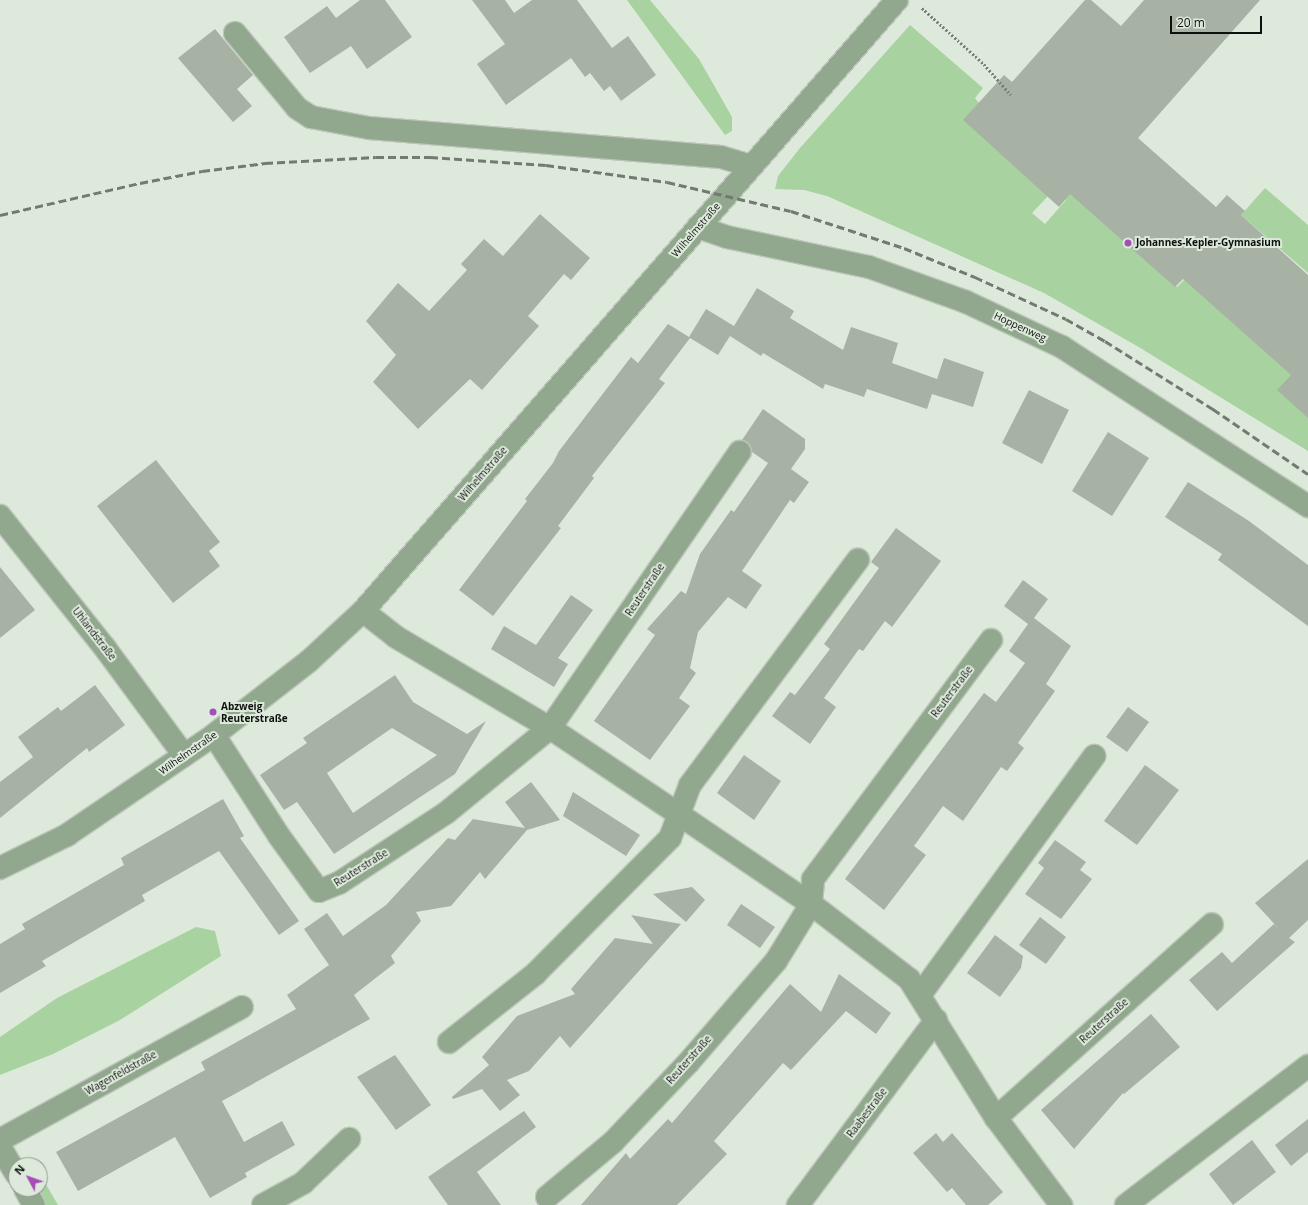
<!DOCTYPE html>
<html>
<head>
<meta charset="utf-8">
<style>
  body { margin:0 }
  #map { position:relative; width:1308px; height:1205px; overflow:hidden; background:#dde9db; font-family:"Open Sans",sans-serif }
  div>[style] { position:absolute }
  .green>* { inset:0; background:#a9d2a1 }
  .building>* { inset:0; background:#a7b2a5 }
  .path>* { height:2.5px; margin-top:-1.25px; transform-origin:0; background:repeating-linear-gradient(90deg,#777f76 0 2px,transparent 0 4px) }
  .roads { filter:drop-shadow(1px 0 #bcc6ba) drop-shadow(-1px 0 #bcc6ba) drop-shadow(0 1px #bcc6ba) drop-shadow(0 -1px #bcc6ba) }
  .minor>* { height:22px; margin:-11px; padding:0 11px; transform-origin:11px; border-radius:11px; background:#92a88e }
  .rail>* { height:3px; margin-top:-1.5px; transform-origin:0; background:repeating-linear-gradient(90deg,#737a72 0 8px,transparent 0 12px) }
  .dots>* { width:11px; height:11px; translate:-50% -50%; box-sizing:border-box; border:2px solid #dde9db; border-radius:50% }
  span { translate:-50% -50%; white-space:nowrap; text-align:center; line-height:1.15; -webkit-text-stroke:4px #dde9db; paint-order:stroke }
  .street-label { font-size:10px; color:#0d110d }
  .poi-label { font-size:10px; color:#0d110d; font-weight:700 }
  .left { translate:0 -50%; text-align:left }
  .north { position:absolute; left:8px; top:1157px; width:40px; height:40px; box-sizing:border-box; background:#dde9db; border:1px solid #8a9389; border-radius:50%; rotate:311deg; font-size:11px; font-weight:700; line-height:16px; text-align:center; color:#0d110d }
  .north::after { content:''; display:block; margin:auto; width:14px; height:18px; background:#a74db9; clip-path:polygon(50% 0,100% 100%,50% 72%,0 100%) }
  .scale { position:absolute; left:1170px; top:16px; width:92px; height:18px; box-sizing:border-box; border:2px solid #0d110d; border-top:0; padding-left:5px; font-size:12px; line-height:14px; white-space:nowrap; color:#0d110d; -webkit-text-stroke:3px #dde9db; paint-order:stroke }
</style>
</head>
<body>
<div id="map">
  <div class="green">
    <i style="clip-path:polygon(627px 0,650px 0,699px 59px,732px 117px,732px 131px,725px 135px)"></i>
    <i style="clip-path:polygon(910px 25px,983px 88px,975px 98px,1049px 195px,1032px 213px,1045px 224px,1066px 200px,1063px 197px,1069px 191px,1177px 287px,1185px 279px,1292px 375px,1308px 416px,1308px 451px,1137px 346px,1044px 293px,827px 196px,804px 190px,775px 189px,778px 176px,800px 148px)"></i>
    <i style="clip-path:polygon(1265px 188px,1308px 225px,1308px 273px,1241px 215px)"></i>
    <i style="clip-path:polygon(196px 927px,215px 931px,221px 956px,120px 1020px,53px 1054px,0 1075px,0 1037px,57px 998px)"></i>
    <i style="clip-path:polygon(40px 1174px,58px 1205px,43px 1205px,34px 1189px,40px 1189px)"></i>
  </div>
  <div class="building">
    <i style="clip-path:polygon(360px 0,385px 0,412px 37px,367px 69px,351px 46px,310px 73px,284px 37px,327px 6px,336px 18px)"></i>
    <i style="clip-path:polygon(472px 0,505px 0,514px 13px,532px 0,577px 0,612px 48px,628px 36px,656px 75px,621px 101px,610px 86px,604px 91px,590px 73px,585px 77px,571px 58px,506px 105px,477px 64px,505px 44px)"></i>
    <i style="clip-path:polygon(1085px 0,1091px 0,1121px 26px,1144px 0,1260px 0,1138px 138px,1216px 207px,1227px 195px,1245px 211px,1241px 215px,1308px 275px,1308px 418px,1277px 390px,1291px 375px,1183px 279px,1175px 287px,1070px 194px,1059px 207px,963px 120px,1004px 75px,1012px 82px)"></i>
    <i style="clip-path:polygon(215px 29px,253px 75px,237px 89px,252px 106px,233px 122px,178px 58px)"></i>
    <i style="clip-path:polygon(540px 214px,590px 258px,571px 280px,564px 274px,528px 316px,539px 326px,482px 390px,470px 379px,418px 429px,373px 382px,396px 355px,366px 321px,398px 283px,429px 311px,467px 270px,461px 264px,484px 239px,503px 256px)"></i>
    <i style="clip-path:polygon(757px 288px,794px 311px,790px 318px,843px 350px,851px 327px,898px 343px,892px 363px,937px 379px,944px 358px,984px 372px,973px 407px,932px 394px,927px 409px,867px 389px,864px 397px,825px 384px,823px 389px,763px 353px,761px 356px,730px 336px,718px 355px,690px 338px,659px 379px,665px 383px,592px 476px,594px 478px,558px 526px,561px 528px,493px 616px,459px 590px,527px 501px,525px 499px,553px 463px,559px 451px,631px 357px,638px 363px,668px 324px,689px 337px,706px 309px,734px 326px)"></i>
    <i style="clip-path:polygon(1029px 390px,1069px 410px,1042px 464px,1002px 443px)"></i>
    <i style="clip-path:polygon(763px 409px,805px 439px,805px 449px,791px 469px,809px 482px,794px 503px,790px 500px,742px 571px,762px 585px,746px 609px,728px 597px,698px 632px,690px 668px,696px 673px,679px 698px,690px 706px,650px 760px,594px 721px,655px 635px,647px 629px,681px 591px,686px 594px,700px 554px,731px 510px,734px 512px,768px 463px,752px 452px,747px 442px,742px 440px)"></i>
    <i style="clip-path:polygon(1108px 432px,1149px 458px,1112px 516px,1072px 491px)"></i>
    <i style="clip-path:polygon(156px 460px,220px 542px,209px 551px,220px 566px,173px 603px,97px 506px)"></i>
    <i style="clip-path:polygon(1188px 482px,1249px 521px,1308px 565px,1308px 626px,1218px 560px,1222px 554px,1165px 517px)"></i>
    <i style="clip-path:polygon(896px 528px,941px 561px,892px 627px,885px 621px,863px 651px,859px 649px,824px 698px,836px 707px,810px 744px,772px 716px,790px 692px,795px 695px,830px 649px,824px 644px,879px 568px,871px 562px)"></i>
    <i style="clip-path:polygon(0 567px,35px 610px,0 638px)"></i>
    <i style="clip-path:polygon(1023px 580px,1048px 599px,1034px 618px,1071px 646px,1046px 684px,1055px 691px,1018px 743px,1024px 748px,1007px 771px,1001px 767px,963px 821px,943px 806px,914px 846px,926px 855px,884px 910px,845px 879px,984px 693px,996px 702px,1025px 663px,1009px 651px,1028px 624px,1004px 606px)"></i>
    <i style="clip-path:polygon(571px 595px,593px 610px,558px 658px,568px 664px,554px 687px,491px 649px,504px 626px,536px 645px)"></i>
    <i style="clip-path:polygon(evenodd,395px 675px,413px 702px,467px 734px,486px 721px,455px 774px,334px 854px,297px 802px,284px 810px,260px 775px,307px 743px,303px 738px,395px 675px,392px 728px,437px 755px,353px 813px,327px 773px,392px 728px)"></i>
    <i style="clip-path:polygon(95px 685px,125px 725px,89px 752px,87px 748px,0 818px,0 782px,33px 757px,18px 737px,58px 707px,61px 711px)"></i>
    <i style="clip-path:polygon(1128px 707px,1149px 722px,1127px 752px,1106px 737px)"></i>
    <i style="clip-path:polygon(744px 755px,781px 781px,754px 820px,717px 793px)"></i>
    <i style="clip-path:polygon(1145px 765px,1179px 790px,1137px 845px,1104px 821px)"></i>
    <i style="clip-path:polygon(531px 782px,560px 820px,527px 830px,485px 879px,480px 872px,451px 906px,416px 912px,421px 921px,391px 956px,395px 963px,354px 995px,370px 1019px,222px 1101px,244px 1142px,282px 1121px,295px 1145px,245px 1173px,247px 1177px,210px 1198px,175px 1137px,78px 1191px,56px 1152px,205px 1070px,201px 1062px,296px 1009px,287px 995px,329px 965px,304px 929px,327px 913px,343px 936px,386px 905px,448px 838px,455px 840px,473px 819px,525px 828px,505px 802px)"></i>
    <i style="clip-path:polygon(573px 792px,640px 835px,626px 856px,563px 816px)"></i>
    <i style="clip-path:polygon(223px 799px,244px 836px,240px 838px,299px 921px,279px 935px,219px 851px,142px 895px,145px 901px,42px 961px,46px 966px,0 993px,0 944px,25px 929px,22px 924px,124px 865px,121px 858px)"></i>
    <i style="clip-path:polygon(1055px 840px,1086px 862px,1080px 870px,1092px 879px,1061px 919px,1025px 894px,1044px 868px,1038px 863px)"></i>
    <i style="clip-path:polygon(1308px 859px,1308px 920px,1289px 938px,1295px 942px,1217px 1011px,1189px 980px,1222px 952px,1232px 963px,1274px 924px,1280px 930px,1255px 903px)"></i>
    <i style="clip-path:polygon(692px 887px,705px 900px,686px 922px,653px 894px)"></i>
    <i style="clip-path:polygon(741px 904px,775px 927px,760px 948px,727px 925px)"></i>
    <i style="clip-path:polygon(631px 915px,681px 924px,570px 1048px,560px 1036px,529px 1071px,507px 1080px,520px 1095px,500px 1111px,482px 1089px,453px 1099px,452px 1097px,489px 1065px,482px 1057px,517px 1016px,575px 994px,571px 989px,615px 938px,653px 944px)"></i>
    <i style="clip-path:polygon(1040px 917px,1066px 937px,1046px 964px,1019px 945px)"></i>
    <i style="clip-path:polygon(995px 935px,1023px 956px,1021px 968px,1000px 997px,967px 973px)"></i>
    <i style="clip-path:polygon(839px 974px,891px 1013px,876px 1034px,846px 1011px,791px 1070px,783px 1063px,714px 1141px,727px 1154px,677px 1205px,581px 1205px,626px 1153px,630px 1159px,668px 1119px,672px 1123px,790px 984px,821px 1012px)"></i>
    <i style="clip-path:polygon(1151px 1014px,1180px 1047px,1124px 1094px,1123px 1093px,1074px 1149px,1041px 1110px)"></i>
    <i style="clip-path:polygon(395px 1055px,431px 1105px,396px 1130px,357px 1077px)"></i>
    <i style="clip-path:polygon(524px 1111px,536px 1127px,477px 1172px,501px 1205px,448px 1205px,428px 1177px)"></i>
    <i style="clip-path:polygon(1308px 1119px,1308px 1152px,1291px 1166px,1275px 1145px)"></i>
    <i style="clip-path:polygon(936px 1133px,943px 1142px,952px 1133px,1003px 1192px,988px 1205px,966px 1205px,952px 1188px,947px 1192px,913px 1153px)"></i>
    <i style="clip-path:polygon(1252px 1140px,1276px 1172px,1233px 1205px,1209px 1174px)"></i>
  </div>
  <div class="path">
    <i style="left:922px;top:8px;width:84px;rotate:42.1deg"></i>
    <i style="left:984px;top:64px;width:41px;rotate:48.9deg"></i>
  </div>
  <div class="roads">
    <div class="minor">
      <i style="left:235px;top:33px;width:97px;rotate:50.4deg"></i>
      <i style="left:297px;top:108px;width:17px;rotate:33deg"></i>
      <i style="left:311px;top:117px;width:59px;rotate:10.7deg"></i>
      <i style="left:369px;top:128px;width:353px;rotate:4.7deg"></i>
      <i style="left:721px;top:157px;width:31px;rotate:17deg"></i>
      <i style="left:698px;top:227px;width:31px;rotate:19deg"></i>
      <i style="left:727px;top:237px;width:145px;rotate:11.9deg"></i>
      <i style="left:869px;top:267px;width:103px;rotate:19.8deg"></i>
      <i style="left:966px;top:302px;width:106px;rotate:25.1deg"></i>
      <i style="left:1062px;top:347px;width:293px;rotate:32.9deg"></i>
      <i style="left:0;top:516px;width:169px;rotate:51.5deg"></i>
      <i style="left:105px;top:648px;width:133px;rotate:53.6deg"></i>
      <i style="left:363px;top:611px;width:42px;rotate:38.2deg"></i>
      <i style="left:396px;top:637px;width:179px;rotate:30.6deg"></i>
      <i style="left:550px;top:728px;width:156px;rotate:33.8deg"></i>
      <i style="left:680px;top:815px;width:158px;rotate:34.2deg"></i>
      <i style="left:811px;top:904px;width:123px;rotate:37.4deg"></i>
      <i style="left:909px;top:979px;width:164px;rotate:58deg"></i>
      <i style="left:996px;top:1118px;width:109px;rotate:53.2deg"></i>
      <i style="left:214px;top:735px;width:120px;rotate:57.2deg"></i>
      <i style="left:279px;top:836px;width:68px;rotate:54deg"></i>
      <i style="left:319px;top:891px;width:22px;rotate:-22deg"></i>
      <i style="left:339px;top:883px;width:128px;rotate:-33.2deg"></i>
      <i style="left:446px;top:813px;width:134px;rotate:-39.3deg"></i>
      <i style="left:550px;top:728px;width:335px;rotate:-55.5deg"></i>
      <i style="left:0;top:868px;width:75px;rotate:-26.2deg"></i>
      <i style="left:67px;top:835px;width:178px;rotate:-34.2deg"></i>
      <i style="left:214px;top:735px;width:120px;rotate:-37.9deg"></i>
      <i style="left:309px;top:661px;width:74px;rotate:-42.8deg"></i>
      <i style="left:363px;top:611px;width:811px;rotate:-48.85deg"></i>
      <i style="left:920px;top:995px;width:296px;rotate:-53.9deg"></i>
      <i style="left:449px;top:1042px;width:110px;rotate:-38.3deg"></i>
      <i style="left:535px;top:974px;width:192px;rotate:-45.2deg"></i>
      <i style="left:670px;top:838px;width:57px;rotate:-69.3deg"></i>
      <i style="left:690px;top:785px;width:281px;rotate:-53.3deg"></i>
      <i style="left:996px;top:1118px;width:290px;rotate:-41.9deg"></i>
      <i style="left:0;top:1140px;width:276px;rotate:-28.8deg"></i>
      <i style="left:0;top:1147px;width:31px;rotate:59deg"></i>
      <i style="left:25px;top:1189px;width:18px;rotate:61deg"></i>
      <i style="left:547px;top:1197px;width:86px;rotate:-39.8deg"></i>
      <i style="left:613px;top:1142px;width:109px;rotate:-46.5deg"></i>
      <i style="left:688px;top:1063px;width:135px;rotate:-49.2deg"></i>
      <i style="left:776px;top:961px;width:67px;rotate:-58.4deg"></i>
      <i style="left:811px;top:904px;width:25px;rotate:-85deg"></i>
      <i style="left:813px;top:879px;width:298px;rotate:-53.3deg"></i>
      <i style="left:263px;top:1205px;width:46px;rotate:-28.8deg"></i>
      <i style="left:303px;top:1183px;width:64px;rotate:-43.7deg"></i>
      <i style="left:798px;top:1205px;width:231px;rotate:-53.3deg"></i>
      <i style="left:1126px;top:1205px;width:229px;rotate:-37.4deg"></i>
    </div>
  </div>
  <div class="rail">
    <i style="left:0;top:215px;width:144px;rotate:-12.9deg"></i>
    <i style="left:140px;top:183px;width:63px;rotate:-11deg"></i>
    <i style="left:202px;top:171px;width:64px;rotate:-7.2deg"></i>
    <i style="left:265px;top:163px;width:111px;rotate:-3.1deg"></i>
    <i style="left:376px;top:157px;width:54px"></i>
    <i style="left:430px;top:157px;width:116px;rotate:3.9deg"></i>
    <i style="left:546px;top:165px;width:122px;rotate:8deg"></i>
    <i style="left:667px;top:182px;width:127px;rotate:13.2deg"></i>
    <i style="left:791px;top:211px;width:119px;rotate:18.1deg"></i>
    <i style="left:904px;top:248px;width:77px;rotate:22.2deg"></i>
    <i style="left:975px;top:277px;width:100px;rotate:24.8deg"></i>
    <i style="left:1066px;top:319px;width:45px;rotate:29.4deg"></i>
    <i style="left:1105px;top:341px;width:128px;rotate:32.2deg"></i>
    <i style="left:1213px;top:409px;width:115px;rotate:34.4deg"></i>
  </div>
  <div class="dots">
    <i style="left:1128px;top:243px;background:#a74db9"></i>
    <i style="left:213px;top:712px;background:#a74db9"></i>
  </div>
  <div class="street-label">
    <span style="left:696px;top:230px;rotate:-49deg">Wilhelmstraße</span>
    <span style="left:1020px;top:327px;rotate:25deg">Hoppenweg</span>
    <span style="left:483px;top:474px;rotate:-49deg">Wilhelmstraße</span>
    <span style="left:645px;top:590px;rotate:-56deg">Reuterstraße</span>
    <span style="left:94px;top:634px;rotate:52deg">Uhlandstraße</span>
    <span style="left:952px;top:692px;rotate:-53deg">Reuterstraße</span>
    <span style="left:188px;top:753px;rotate:-35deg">Wilhelmstraße</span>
    <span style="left:361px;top:868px;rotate:-32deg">Reuterstraße</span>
    <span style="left:1104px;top:1021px;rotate:-42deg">Reuterstraße</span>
    <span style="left:689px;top:1060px;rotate:-48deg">Reuterstraße</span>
    <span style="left:121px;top:1073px;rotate:-29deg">Wagenfeldstraße</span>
    <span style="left:867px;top:1113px;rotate:-53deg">Raabestraße</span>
  </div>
  <div class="poi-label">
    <span class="left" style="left:1136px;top:243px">Johannes-Kepler-Gymnasium</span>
    <span class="left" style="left:221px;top:712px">Abzweig<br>Reuterstraße</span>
  </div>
  <div class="north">N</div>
  <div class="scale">20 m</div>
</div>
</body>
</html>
